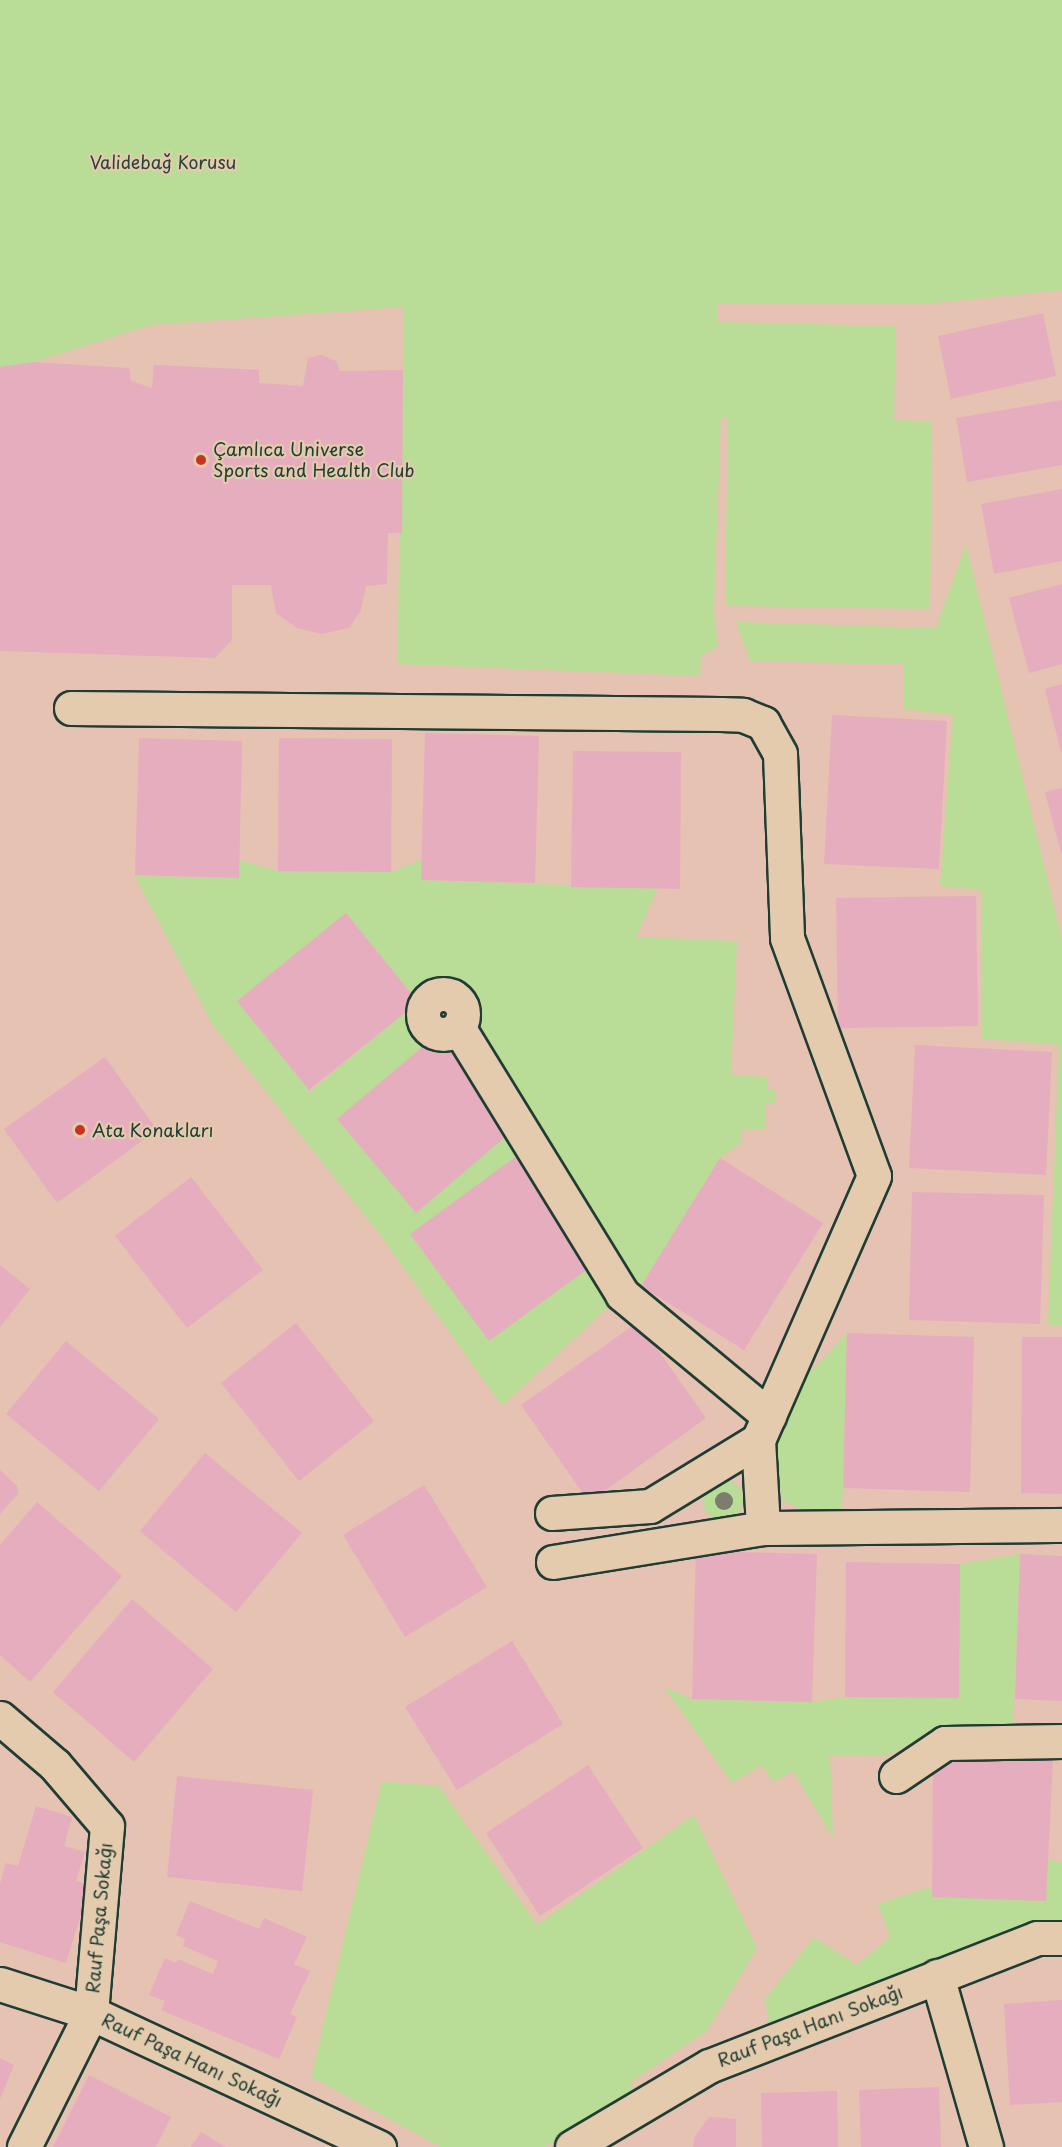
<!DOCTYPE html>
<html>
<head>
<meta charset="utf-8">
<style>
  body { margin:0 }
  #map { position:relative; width:1062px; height:2147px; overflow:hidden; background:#e5c2b2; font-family:"Playpen Sans",sans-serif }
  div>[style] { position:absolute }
  .green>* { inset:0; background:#b9dc96 }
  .round { border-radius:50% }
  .building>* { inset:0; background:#e6adbe }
  .roads { filter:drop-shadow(2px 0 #1f3d34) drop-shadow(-2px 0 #1f3d34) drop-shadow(0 2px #1f3d34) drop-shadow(0 -2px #1f3d34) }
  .minor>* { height:33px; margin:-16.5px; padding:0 16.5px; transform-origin:16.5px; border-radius:16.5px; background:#e5cbad }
  .minor>.ring { margin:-16.5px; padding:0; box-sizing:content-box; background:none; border:33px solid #e5cbad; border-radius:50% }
  .trees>* { width:18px; height:18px; margin:-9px; border-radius:50%; background:#7c7d6f }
  .dots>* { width:16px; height:16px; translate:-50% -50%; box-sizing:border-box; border:3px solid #e5cbad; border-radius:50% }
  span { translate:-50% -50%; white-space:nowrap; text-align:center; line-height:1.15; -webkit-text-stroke:4.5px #e5cbad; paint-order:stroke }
  .park-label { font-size:18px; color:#274539 }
  .poi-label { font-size:18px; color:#1f3d34 }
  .left { translate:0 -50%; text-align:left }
  .street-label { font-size:18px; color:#1f3d34 }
</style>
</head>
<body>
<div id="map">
  <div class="green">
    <i style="clip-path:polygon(0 0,1062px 0,1062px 290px,924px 304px,717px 303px,717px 322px,896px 326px,894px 420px,932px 421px,930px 609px,725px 606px,728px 418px,771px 418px,721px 417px,714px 610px,718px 647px,701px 656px,700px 676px,397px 664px,404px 307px,151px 325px,34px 362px,0 367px)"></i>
    <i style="clip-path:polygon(966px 544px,1062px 939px,1062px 1325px,1048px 1325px,1059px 1045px,982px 1039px,981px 890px,940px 886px,953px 715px,904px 709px,903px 664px,750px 661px,736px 622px,936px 628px)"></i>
    <i style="clip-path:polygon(evenodd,239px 860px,278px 871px,391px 872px,421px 860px,421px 880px,658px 888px,636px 937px,737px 941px,731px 1075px,768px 1077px,767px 1089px,775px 1089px,775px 1104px,766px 1104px,765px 1130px,742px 1129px,741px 1143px,720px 1158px,641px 1286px,622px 1294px,502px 1406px,381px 1236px,212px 1024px,135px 876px,239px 878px,239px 860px,346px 913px,418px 1002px,303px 1097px,309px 1090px,237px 1001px,346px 913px)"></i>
    <i style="clip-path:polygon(847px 1333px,843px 1488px,840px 1527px,782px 1500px,769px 1416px)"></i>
    <i class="round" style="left:703px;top:1480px;width:40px;height:40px"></i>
    <i style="clip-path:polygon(1020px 1554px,1013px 1728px,922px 1737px,887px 1756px,830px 1755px,833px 1838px,793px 1771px,773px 1782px,762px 1765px,732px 1783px,664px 1687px,692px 1699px,812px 1702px,845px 1697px,959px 1698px,960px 1564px)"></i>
    <i style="clip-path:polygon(382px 1781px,439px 1786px,537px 1925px,694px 1815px,757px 1948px,708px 2030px,630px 2083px,638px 2097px,544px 2147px,441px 2147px,311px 2077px)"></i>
    <i style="clip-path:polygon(1048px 1860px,1062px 1862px,1062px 1951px,1043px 1951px,773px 2048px,765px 1999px,814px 1937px,857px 1965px,890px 1937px,878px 1904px,930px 1887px,932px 1896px)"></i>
  </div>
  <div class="building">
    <i style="clip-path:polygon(1043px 313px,1056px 376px,951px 399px,938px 336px)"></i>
    <i style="clip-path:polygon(322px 355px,336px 361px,340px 371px,403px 370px,402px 533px,388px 533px,387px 584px,366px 586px,361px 610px,349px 628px,321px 634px,297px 628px,276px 613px,271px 585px,232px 585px,232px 640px,215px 658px,0 651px,0 367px,34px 362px,129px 368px,131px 381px,152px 388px,154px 365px,259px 370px,259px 383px,303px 386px,308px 358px)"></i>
    <i style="clip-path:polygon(1062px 400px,1062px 465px,967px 482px,956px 418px)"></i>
    <i style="clip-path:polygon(1062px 489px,1062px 561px,994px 574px,981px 504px)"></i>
    <i style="clip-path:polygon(1062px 584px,1062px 664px,1029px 673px,1009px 598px)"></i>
    <i style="clip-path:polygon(1062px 684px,1062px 752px,1061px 752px,1045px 689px)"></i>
    <i style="clip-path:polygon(832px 715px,947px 721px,939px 869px,824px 864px)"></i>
    <i style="clip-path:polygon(425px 733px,539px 736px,535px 883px,421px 880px)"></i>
    <i style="clip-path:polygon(139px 738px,242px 741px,239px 878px,135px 875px)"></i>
    <i style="clip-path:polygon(279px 738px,392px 739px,391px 872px,278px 871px)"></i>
    <i style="clip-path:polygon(573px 751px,681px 752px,680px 889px,571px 887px)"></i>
    <i style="clip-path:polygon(1062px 788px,1062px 853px,1061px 853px,1045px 792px)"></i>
    <i style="clip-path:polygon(976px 896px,978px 1026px,838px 1028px,836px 898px)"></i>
    <i style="clip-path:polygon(346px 913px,418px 1002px,309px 1090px,237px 1001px)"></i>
    <i style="clip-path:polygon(439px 1033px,518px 1126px,416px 1213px,337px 1119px)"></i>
    <i style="clip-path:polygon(915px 1045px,1052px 1052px,1046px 1175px,909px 1168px)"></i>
    <i style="clip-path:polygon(105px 1057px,157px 1130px,57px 1203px,4px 1129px)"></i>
    <i style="clip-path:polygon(518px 1155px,597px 1262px,489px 1341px,410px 1234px)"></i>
    <i style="clip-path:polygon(720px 1158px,823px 1223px,744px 1350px,641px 1286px)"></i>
    <i style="clip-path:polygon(191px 1177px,263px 1270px,187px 1328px,115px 1236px)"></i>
    <i style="clip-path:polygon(912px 1192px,1044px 1195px,1040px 1324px,909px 1320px)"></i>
    <i style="clip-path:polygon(0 1265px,30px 1289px,0 1327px)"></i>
    <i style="clip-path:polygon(638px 1322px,706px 1418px,589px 1502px,521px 1405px)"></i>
    <i style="clip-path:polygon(296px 1323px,374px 1421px,299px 1481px,221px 1383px)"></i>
    <i style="clip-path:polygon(847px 1333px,974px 1337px,970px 1492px,843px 1488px)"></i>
    <i style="clip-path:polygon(1022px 1337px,1062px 1337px,1062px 1494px,1021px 1493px)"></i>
    <i style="clip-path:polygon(66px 1341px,159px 1419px,99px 1491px,6px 1414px)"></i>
    <i style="clip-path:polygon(205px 1453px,302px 1533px,236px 1612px,140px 1531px)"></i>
    <i style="clip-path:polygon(0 1470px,17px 1486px,18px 1494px,0 1514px)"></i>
    <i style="clip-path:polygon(424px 1485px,487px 1587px,405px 1637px,343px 1535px)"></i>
    <i style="clip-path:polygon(37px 1502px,122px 1576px,30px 1682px,0 1655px,0 1545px)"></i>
    <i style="clip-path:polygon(696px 1551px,817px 1554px,812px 1702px,692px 1699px)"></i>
    <i style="clip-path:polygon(1020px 1554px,1062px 1556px,1062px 1701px,1015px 1699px)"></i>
    <i style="clip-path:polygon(846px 1562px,960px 1564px,959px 1698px,845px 1697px)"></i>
    <i style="clip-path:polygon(132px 1599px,213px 1669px,134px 1762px,53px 1692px)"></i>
    <i style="clip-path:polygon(512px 1641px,563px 1724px,457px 1790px,405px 1707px)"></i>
    <i style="clip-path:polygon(933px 1752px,1053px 1759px,1046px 1901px,932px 1897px)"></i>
    <i style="clip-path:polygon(588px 1765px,643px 1848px,540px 1916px,486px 1833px)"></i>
    <i style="clip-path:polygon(177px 1776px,313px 1790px,302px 1891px,167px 1877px)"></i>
    <i style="clip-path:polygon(36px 1806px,72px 1817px,64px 1846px,85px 1852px,76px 1881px,90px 1885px,66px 1963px,0 1942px,0 1884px,6px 1863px,18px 1866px)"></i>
    <i style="clip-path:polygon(190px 1901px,259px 1929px,264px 1918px,307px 1937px,294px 1964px,310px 1971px,290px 2014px,297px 2017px,279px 2059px,161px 2010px,165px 2001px,149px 1995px,165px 1958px,176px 1963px,178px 1959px,213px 1974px,218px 1961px,183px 1946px,185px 1939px,176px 1935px)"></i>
    <i style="clip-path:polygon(1062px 2000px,1062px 2102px,1010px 2105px,1004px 2004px)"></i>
    <i style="clip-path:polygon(0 2058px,14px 2065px,0 2099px)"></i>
    <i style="clip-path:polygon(89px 2075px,171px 2117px,156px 2147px,53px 2147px)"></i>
    <i style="clip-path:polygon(939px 2087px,941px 2147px,861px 2147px,859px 2090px)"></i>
    <i style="clip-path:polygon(837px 2091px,838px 2147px,762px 2147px,761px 2093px)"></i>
    <i style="clip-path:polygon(709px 2117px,736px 2119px,736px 2147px,693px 2147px,695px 2136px)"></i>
    <i style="clip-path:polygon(201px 2132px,226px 2147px,191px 2147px)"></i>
  </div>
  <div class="roads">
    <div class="minor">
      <i style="left:71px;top:708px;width:649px;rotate:0.53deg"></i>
      <i style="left:720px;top:714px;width:23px;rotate:2deg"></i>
      <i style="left:743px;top:715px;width:22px;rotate:22deg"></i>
      <i style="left:763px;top:723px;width:35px;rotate:61deg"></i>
      <i style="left:780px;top:754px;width:184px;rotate:87.8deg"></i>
      <i style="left:787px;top:938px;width:253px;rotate:69.9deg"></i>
      <i style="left:874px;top:1176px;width:288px;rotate:113.7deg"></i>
      <i style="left:758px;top:1440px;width:88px;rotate:86.7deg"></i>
      <i class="ring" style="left:423px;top:994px;width:7px;height:7px"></i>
      <i style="left:458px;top:1027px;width:313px;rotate:58.4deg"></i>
      <i style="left:622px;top:1294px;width:191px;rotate:39.7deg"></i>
      <i style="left:552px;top:1513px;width:98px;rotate:-4.1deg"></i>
      <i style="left:650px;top:1506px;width:127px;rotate:-31.4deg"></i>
      <i style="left:553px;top:1562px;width:213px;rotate:-9.2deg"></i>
      <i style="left:763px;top:1528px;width:299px;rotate:-0.6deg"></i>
      <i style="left:0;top:1718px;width:72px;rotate:40.5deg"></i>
      <i style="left:55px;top:1765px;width:80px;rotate:49.6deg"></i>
      <i style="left:107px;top:1826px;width:188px;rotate:94.9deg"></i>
      <i style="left:91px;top:2013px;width:150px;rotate:116.6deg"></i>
      <i style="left:896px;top:1776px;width:59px;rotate:-34deg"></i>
      <i style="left:945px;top:1743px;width:117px;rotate:-1deg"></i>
      <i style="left:937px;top:1976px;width:178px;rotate:74deg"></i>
      <i style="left:0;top:1984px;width:96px;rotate:17.7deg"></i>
      <i style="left:91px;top:2013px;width:318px;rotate:25deg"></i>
      <i style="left:572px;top:2147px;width:159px;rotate:-30.6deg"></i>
      <i style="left:709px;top:2066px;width:352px;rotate:-21.3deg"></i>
      <i style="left:1037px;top:1938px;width:25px"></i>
    </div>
  </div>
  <div class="trees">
    <i style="left:724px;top:1501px"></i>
  </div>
  <div class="dots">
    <i style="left:201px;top:460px;background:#c8321e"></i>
    <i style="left:80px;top:1130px;background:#c8321e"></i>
  </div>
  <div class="park-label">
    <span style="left:163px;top:162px">Validebağ Korusu</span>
  </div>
  <div class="poi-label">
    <span class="left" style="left:213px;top:460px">Çamlıca Universe<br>Sports and Health Club</span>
    <span class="left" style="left:92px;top:1130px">Ata Konakları</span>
  </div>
  <div class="street-label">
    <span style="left:99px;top:1918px;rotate:-85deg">Rauf Paşa Sokağı</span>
    <span style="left:810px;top:2026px;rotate:-21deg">Rauf Paşa Hanı Sokağı</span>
    <span style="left:192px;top:2060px;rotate:25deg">Rauf Paşa Hanı Sokağı</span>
  </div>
</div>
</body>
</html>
